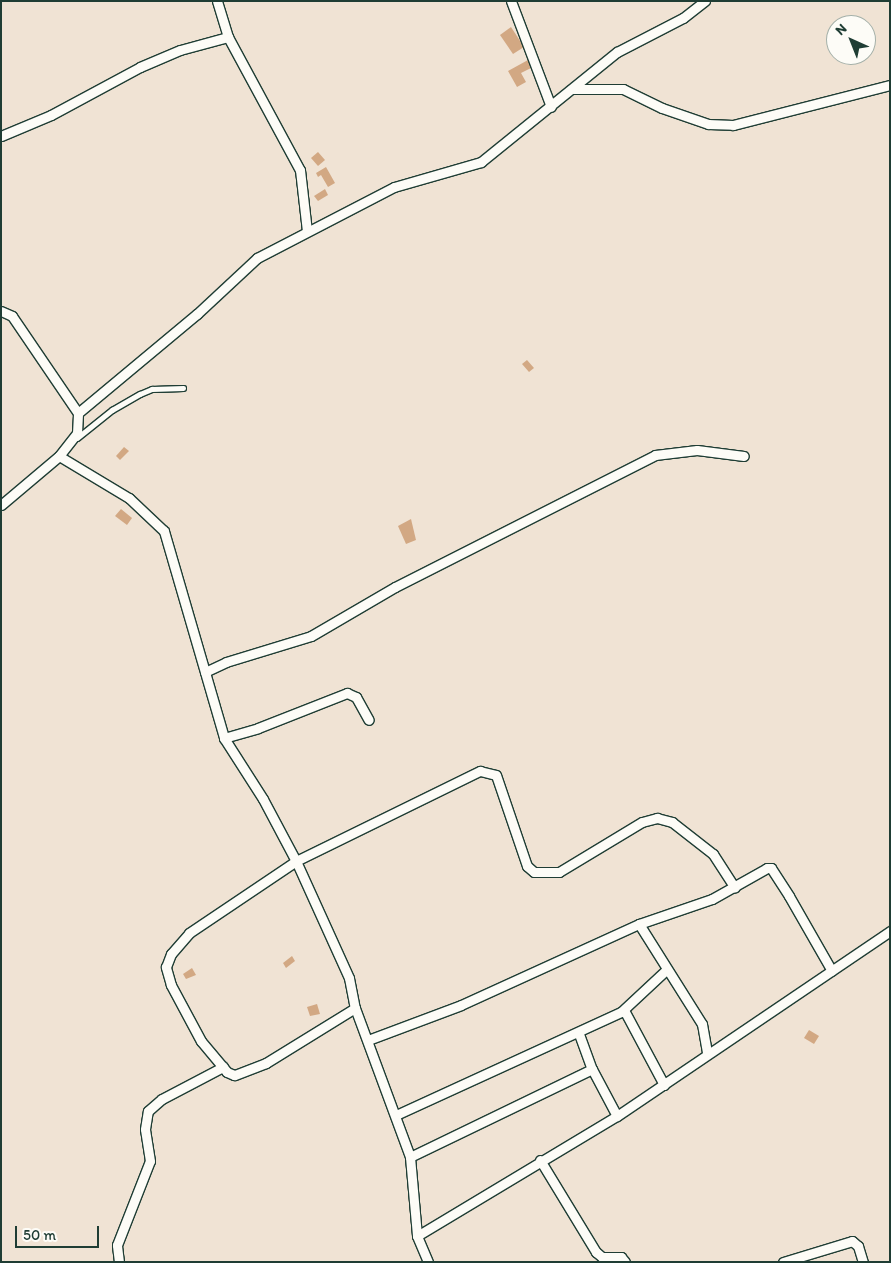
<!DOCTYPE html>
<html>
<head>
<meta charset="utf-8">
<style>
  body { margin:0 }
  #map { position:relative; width:891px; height:1263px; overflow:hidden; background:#f0e3d4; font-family:Itim,sans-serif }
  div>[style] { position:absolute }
  .building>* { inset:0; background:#d2a883 }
  .roads { filter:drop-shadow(1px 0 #1f3d34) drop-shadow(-1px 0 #1f3d34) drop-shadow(0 1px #1f3d34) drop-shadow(0 -1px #1f3d34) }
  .lane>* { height:4.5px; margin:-2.25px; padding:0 2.25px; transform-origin:2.25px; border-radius:2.25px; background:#fdfcf7 }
  .street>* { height:9px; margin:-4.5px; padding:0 4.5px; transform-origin:4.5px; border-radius:4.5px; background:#fdfcf7 }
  span { translate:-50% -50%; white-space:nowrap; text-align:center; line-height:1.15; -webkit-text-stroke:4px #fdfcf7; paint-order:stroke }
  .frame { position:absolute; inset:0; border:2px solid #1f3d34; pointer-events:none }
  .north { position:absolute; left:826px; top:15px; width:50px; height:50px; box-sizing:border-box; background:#fdfcf7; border:1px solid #a4b0a9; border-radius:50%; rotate:316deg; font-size:14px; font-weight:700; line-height:20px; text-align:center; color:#1f3d34 }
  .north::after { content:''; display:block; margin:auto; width:18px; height:22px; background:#1f3d34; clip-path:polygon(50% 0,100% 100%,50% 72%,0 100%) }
  .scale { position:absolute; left:15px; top:1226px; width:84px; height:22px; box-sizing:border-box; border:2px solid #1f3d34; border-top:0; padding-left:6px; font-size:15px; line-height:18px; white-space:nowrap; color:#1f3d34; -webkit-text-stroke:4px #fdfcf7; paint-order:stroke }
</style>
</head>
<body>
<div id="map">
  <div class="building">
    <i style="clip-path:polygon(511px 27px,524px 47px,513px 54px,500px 35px)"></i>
    <i style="clip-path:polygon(528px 60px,531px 68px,521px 73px,526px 82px,517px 87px,508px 71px)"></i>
    <i style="clip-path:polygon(318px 152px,325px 160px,318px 166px,311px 158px)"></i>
    <i style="clip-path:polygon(326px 167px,335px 183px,328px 187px,321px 175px,318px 177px,316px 173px)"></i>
    <i style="clip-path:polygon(325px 189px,328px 195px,318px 201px,314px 196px)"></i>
    <i style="clip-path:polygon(527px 360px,534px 368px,529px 372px,522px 364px)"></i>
    <i style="clip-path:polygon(124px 447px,129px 451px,120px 460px,116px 456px)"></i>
    <i style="clip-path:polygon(121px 509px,132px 518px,127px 525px,115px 516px)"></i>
    <i style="clip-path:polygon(411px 519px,416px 540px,406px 544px,398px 526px)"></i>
    <i style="clip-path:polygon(292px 956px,295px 961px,286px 968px,283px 963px)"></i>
    <i style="clip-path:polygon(192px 968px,196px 975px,186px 979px,183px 974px)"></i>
    <i style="clip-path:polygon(317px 1004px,320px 1014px,310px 1016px,307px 1007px)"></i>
    <i style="clip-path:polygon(809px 1030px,819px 1036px,814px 1044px,804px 1038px)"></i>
  </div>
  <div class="roads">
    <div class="lane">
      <i style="left:77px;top:438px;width:45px;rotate:-38.7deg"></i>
      <i style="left:112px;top:410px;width:32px;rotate:-30deg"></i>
      <i style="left:140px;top:394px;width:13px;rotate:-23deg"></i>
      <i style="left:152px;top:389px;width:31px;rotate:-2deg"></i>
    </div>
    <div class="street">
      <i style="left:217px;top:1px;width:38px;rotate:73deg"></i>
      <i style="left:228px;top:37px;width:151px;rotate:61.6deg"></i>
      <i style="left:300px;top:170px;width:61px;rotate:83.5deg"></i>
      <i style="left:511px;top:1px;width:113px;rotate:69.3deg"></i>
      <i style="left:572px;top:89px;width:51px"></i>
      <i style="left:623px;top:89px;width:43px;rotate:26deg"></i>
      <i style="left:662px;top:108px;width:49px;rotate:19.2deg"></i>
      <i style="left:708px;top:124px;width:25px;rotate:2deg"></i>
      <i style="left:733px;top:125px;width:162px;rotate:-14.3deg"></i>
      <i style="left:1px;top:136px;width:54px;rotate:-22.8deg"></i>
      <i style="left:51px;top:115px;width:101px;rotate:-28.3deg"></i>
      <i style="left:140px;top:67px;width:43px;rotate:-23deg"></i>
      <i style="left:180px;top:50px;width:50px;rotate:-15.2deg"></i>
      <i style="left:1px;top:311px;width:12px;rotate:24deg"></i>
      <i style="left:12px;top:316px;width:117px;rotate:55.8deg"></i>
      <i style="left:59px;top:456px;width:29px;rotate:-52deg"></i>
      <i style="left:77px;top:433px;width:20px;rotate:-87deg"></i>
      <i style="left:78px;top:413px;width:155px;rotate:-39.8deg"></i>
      <i style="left:197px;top:314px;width:82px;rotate:-43deg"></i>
      <i style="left:257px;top:258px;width:154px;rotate:-27.4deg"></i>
      <i style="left:394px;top:187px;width:91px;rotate:-16deg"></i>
      <i style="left:481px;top:162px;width:175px;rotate:-39deg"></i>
      <i style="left:617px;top:52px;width:74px;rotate:-27.3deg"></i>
      <i style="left:683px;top:18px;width:28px;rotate:-38deg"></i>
      <i style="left:1px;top:505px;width:76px;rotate:-40.2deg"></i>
      <i style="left:59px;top:456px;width:82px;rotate:31deg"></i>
      <i style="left:129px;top:498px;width:48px;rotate:43.3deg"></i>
      <i style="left:164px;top:531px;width:216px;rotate:73.8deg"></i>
      <i style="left:224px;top:738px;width:72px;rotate:57.4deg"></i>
      <i style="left:263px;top:799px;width:70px;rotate:62deg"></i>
      <i style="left:296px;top:861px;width:128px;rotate:65.6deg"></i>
      <i style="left:349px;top:978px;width:31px;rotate:79deg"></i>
      <i style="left:355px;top:1008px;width:159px;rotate:69.7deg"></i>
      <i style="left:410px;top:1157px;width:79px;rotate:84.9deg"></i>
      <i style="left:417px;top:1236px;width:28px;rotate:67deg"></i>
      <i style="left:205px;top:672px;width:23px;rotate:-25deg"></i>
      <i style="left:226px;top:662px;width:89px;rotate:-17deg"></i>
      <i style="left:311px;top:636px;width:97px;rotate:-30.3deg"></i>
      <i style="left:395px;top:587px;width:292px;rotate:-26.9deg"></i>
      <i style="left:655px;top:455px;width:42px;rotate:-6.8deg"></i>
      <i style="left:697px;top:450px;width:47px;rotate:7.3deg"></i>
      <i style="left:224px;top:738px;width:35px;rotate:-16deg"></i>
      <i style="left:258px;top:728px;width:96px;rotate:-21.5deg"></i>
      <i style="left:347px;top:693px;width:10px;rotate:24deg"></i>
      <i style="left:356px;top:697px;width:26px;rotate:61deg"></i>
      <i style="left:639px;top:924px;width:118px;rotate:57.8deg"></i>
      <i style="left:702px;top:1024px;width:29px;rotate:80deg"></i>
      <i style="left:355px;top:1008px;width:105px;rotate:148.3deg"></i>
      <i style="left:266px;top:1063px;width:34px;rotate:159deg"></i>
      <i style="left:234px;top:1075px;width:8px;rotate:-157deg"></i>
      <i style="left:227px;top:1072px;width:40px;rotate:-130deg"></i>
      <i style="left:201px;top:1041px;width:64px;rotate:-118.2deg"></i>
      <i style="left:171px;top:985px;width:19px;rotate:-106deg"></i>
      <i style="left:166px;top:967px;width:14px;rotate:-69deg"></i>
      <i style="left:171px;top:954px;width:28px;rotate:-49deg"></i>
      <i style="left:189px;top:933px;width:129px;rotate:-33.9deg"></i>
      <i style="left:296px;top:861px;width:205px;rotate:-26.1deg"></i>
      <i style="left:480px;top:771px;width:16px;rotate:14deg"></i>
      <i style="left:496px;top:775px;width:96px;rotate:71.2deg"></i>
      <i style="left:527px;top:866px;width:9px;rotate:41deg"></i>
      <i style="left:534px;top:872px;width:25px"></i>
      <i style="left:559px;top:872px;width:97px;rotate:-31.1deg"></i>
      <i style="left:642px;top:822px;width:16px;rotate:-15deg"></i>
      <i style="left:657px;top:818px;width:16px;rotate:15deg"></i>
      <i style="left:672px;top:822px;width:52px;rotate:38deg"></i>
      <i style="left:713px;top:854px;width:40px;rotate:57.1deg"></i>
      <i style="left:624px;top:1010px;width:85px;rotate:61.9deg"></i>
      <i style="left:579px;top:1034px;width:37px;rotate:70deg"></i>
      <i style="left:592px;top:1069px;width:53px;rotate:62deg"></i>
      <i style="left:368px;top:1040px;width:99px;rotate:-20.6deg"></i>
      <i style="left:461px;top:1005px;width:196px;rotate:-24.5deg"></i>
      <i style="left:639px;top:924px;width:77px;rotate:-18.9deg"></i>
      <i style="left:712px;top:899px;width:63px;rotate:-29.4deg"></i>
      <i style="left:767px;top:868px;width:4px"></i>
      <i style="left:771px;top:868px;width:33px;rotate:57deg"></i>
      <i style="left:789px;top:896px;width:86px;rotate:60.2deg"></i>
      <i style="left:396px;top:1115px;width:247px;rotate:-24.6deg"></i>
      <i style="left:621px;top:1012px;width:62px;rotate:-43deg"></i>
      <i style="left:410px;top:1157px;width:202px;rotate:-25.8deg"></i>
      <i style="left:540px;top:1160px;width:108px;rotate:58.7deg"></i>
      <i style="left:596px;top:1252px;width:8px;rotate:40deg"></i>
      <i style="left:602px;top:1257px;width:19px"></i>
      <i style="left:621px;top:1257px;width:6px;rotate:51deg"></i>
      <i style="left:417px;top:1236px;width:233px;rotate:-31deg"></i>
      <i style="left:617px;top:1116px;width:330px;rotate:-34.1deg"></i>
      <i style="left:119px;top:1262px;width:17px;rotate:-97deg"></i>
      <i style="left:117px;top:1245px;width:90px;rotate:-68.6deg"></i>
      <i style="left:150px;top:1161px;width:32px;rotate:-99deg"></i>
      <i style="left:145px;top:1129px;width:18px;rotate:-81deg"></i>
      <i style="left:148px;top:1111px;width:18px;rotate:-41deg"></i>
      <i style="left:162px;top:1099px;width:69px;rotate:-27.7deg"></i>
      <i style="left:783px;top:1262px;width:72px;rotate:-16.9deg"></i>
      <i style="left:852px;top:1241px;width:8px;rotate:40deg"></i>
      <i style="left:858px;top:1246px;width:17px;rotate:73deg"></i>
    </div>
  </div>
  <div class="frame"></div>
  <div class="north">N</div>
  <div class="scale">50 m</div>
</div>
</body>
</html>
